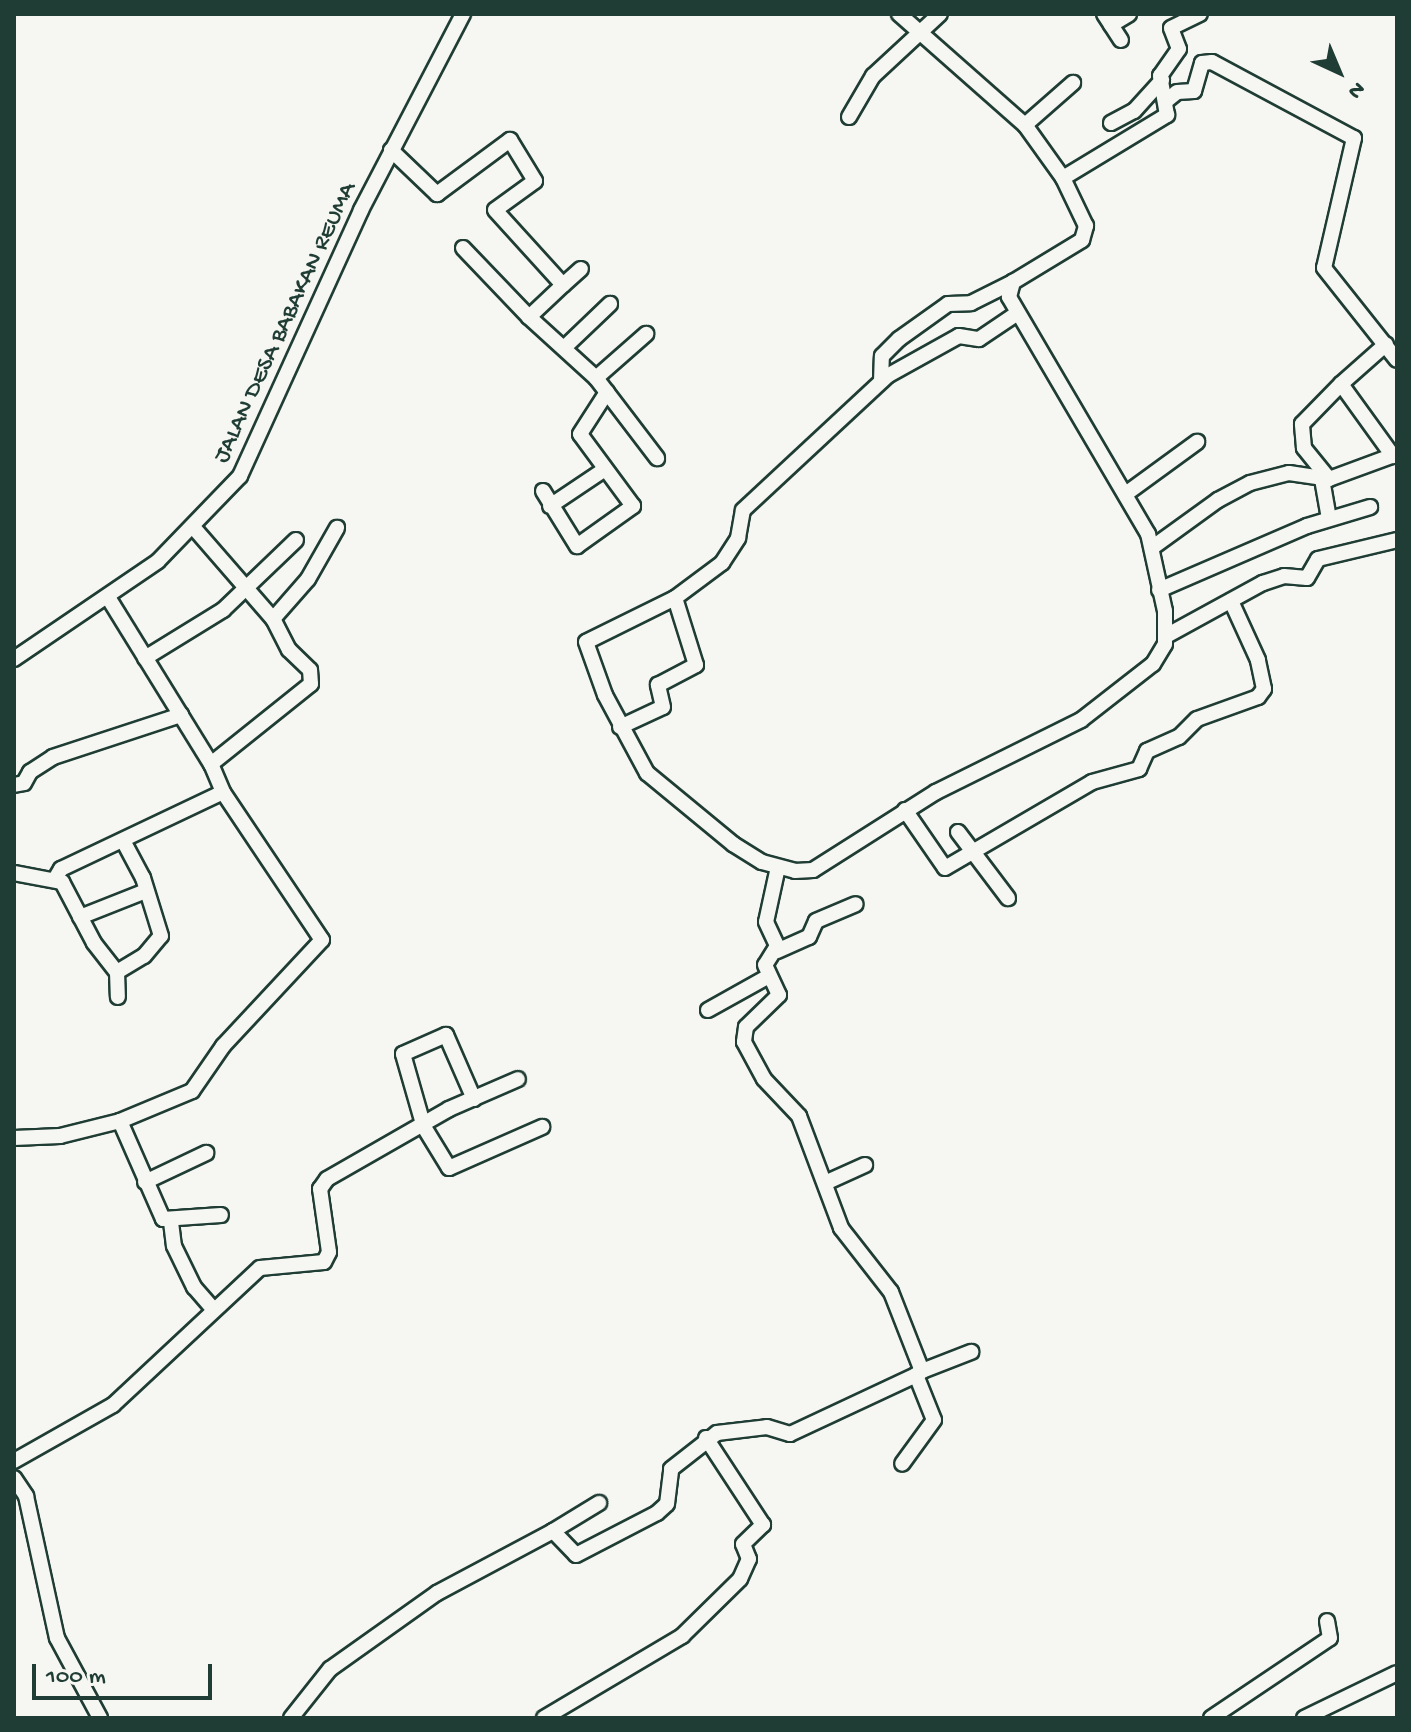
<!DOCTYPE html>
<html>
<head>
<meta charset="utf-8">
<style>
  body { margin:0 }
  #map { position:relative; width:1411px; height:1732px; overflow:hidden; background:#f6f6f2; font-family:"Gochi Hand",sans-serif }
  div>[style] { position:absolute }
  .roads { filter:drop-shadow(2px 0 #1f3d34) drop-shadow(-2px 0 #1f3d34) drop-shadow(0 2px #1f3d34) drop-shadow(0 -2px #1f3d34) }
  .street>* { height:14px; margin:-7px; padding:0 7px; transform-origin:7px; border-radius:7px; background:#f6f6f2 }
  span { translate:-50% -50%; white-space:nowrap; text-align:center; line-height:1.15; -webkit-text-stroke:6px #f6f6f2; paint-order:stroke }
  .street-label { font-size:24px; color:#1f3d34 }
  .frame { position:absolute; inset:0; border:16px solid #1f3d34; pointer-events:none }
  .north { position:absolute; left:1299px; top:32px; width:80px; height:80px; -webkit-text-stroke:6px #f6f6f2; paint-order:stroke; rotate:136deg; font-size:22px; font-weight:700; line-height:32px; text-align:center; color:#1f3d34 }
  .north::after { content:''; display:block; margin:auto; width:28px; height:36px; background:#1f3d34; clip-path:polygon(50% 0,100% 100%,50% 72%,0 100%) }
  .scale { position:absolute; left:32px; top:1664px; width:180px; height:36px; box-sizing:border-box; border:4px solid #1f3d34; border-top:0; padding-left:10px; font-size:24px; line-height:28px; white-space:nowrap; color:#1f3d34; -webkit-text-stroke:6px #f6f6f2; paint-order:stroke }
</style>
</head>
<body>
<div id="map">
  <div class="roads">
    <div class="street">
      <i style="left:1104px;top:14px;width:31px;rotate:57deg"></i>
      <i style="left:1111px;top:25px;width:21px;rotate:-31deg"></i>
      <i style="left:1166px;top:101px;width:14px;rotate:-39deg"></i>
      <i style="left:1177px;top:92px;width:17px;rotate:-3deg"></i>
      <i style="left:1194px;top:91px;width:29px;rotate:-74deg"></i>
      <i style="left:1202px;top:63px;width:10px;rotate:-6deg"></i>
      <i style="left:1212px;top:62px;width:161px;rotate:28.2deg"></i>
      <i style="left:1354px;top:138px;width:133px;rotate:103deg"></i>
      <i style="left:1324px;top:268px;width:117px;rotate:51.6deg"></i>
      <i style="left:849px;top:117px;width:48px;rotate:-59.7deg"></i>
      <i style="left:873px;top:76px;width:91px;rotate:-42.8deg"></i>
      <i style="left:1111px;top:123px;width:26px;rotate:-28deg"></i>
      <i style="left:1134px;top:111px;width:42px;rotate:-47.9deg"></i>
      <i style="left:1025px;top:125px;width:64px;rotate:-41.2deg"></i>
      <i style="left:391px;top:150px;width:64px;rotate:43.7deg"></i>
      <i style="left:437px;top:194px;width:91px;rotate:-36.5deg"></i>
      <i style="left:510px;top:140px;width:48px;rotate:58.6deg"></i>
      <i style="left:535px;top:181px;width:49px;rotate:144.1deg"></i>
      <i style="left:495px;top:210px;width:101px;rotate:47.8deg"></i>
      <i style="left:563px;top:285px;width:47px;rotate:136.7deg"></i>
      <i style="left:529px;top:317px;width:91px;rotate:42.3deg"></i>
      <i style="left:596px;top:378px;width:101px;rotate:52.7deg"></i>
      <i style="left:1063px;top:178px;width:122px;rotate:-31.2deg"></i>
      <i style="left:1167px;top:115px;width:40px;rotate:-100deg"></i>
      <i style="left:1160px;top:76px;width:33px;rotate:-55deg"></i>
      <i style="left:1179px;top:49px;width:22px;rotate:-111deg"></i>
      <i style="left:1171px;top:28px;width:32px;rotate:-26deg"></i>
      <i style="left:463px;top:248px;width:95px;rotate:46.3deg"></i>
      <i style="left:563px;top:285px;width:24px;rotate:-42deg"></i>
      <i style="left:566px;top:346px;width:61px;rotate:-43.7deg"></i>
      <i style="left:596px;top:378px;width:67px;rotate:-41.3deg"></i>
      <i style="left:881px;top:381px;width:25px;rotate:-88deg"></i>
      <i style="left:882px;top:356px;width:24px;rotate:-45deg"></i>
      <i style="left:899px;top:339px;width:60px;rotate:-35.5deg"></i>
      <i style="left:948px;top:304px;width:23px;rotate:-2deg"></i>
      <i style="left:971px;top:303px;width:47px;rotate:-26.6deg"></i>
      <i style="left:1341px;top:384px;width:60px;rotate:-41.6deg"></i>
      <i style="left:1322px;top:479px;width:40px;rotate:80deg"></i>
      <i style="left:1329px;top:479px;width:40px;rotate:-129deg"></i>
      <i style="left:1304px;top:448px;width:24px;rotate:-95deg"></i>
      <i style="left:1302px;top:424px;width:56px;rotate:-45.7deg"></i>
      <i style="left:1341px;top:384px;width:89px;rotate:54.2deg"></i>
      <i style="left:543px;top:491px;width:65px;rotate:58.3deg"></i>
      <i style="left:577px;top:546px;width:69px;rotate:-35.5deg"></i>
      <i style="left:633px;top:506px;width:89px;rotate:-126.4deg"></i>
      <i style="left:580px;top:434px;width:50px;rotate:-57.3deg"></i>
      <i style="left:1127px;top:493px;width:87px;rotate:-36.1deg"></i>
      <i style="left:550px;top:506px;width:66px;rotate:-33.9deg"></i>
      <i style="left:194px;top:528px;width:121px;rotate:49deg"></i>
      <i style="left:273px;top:619px;width:53px;rotate:-48.8deg"></i>
      <i style="left:308px;top:579px;width:59px;rotate:-60.4deg"></i>
      <i style="left:1153px;top:547px;width:80px;rotate:-35.9deg"></i>
      <i style="left:1218px;top:500px;width:36px;rotate:-28deg"></i>
      <i style="left:1250px;top:483px;width:40px;rotate:-14.4deg"></i>
      <i style="left:1289px;top:473px;width:40px;rotate:8.5deg"></i>
      <i style="left:1329px;top:479px;width:72px;rotate:-20.2deg"></i>
      <i style="left:1159px;top:590px;width:161px;rotate:-23.4deg"></i>
      <i style="left:1307px;top:526px;width:66px;rotate:-16.8deg"></i>
      <i style="left:675px;top:598px;width:99px;rotate:153.7deg"></i>
      <i style="left:586px;top:642px;width:56px;rotate:70.3deg"></i>
      <i style="left:605px;top:695px;width:89px;rotate:61.7deg"></i>
      <i style="left:647px;top:773px;width:112px;rotate:39.5deg"></i>
      <i style="left:733px;top:844px;width:34px;rotate:32deg"></i>
      <i style="left:762px;top:862px;width:34px;rotate:15deg"></i>
      <i style="left:795px;top:871px;width:18px;rotate:-3deg"></i>
      <i style="left:813px;top:870px;width:146px;rotate:-32.4deg"></i>
      <i style="left:936px;top:792px;width:162px;rotate:-26.4deg"></i>
      <i style="left:1081px;top:720px;width:91px;rotate:-37.9deg"></i>
      <i style="left:1153px;top:664px;width:23px;rotate:-59deg"></i>
      <i style="left:1165px;top:644px;width:33px;rotate:-90deg"></i>
      <i style="left:1165px;top:611px;width:79px;rotate:-102.4deg"></i>
      <i style="left:1148px;top:534px;width:275px;rotate:-120.4deg"></i>
      <i style="left:1009px;top:297px;width:16px;rotate:-75deg"></i>
      <i style="left:1013px;top:282px;width:81px;rotate:-31.3deg"></i>
      <i style="left:1082px;top:240px;width:15px;rotate:-74deg"></i>
      <i style="left:1086px;top:226px;width:53px;rotate:-115.6deg"></i>
      <i style="left:1063px;top:178px;width:65px;rotate:-125.6deg"></i>
      <i style="left:1025px;top:125px;width:168px;rotate:-138.6deg"></i>
      <i style="left:1166px;top:636px;width:111px;rotate:-28.7deg"></i>
      <i style="left:1263px;top:583px;width:22px;rotate:-18deg"></i>
      <i style="left:1284px;top:576px;width:23px;rotate:5deg"></i>
      <i style="left:1307px;top:578px;width:22px;rotate:-60deg"></i>
      <i style="left:1318px;top:559px;width:81px;rotate:-13.5deg"></i>
      <i style="left:145px;top:658px;width:92px;rotate:-31.6deg"></i>
      <i style="left:223px;top:610px;width:101px;rotate:-43.8deg"></i>
      <i style="left:14px;top:659px;width:174px;rotate:-34.2deg"></i>
      <i style="left:158px;top:561px;width:118px;rotate:-46deg"></i>
      <i style="left:240px;top:476px;width:292px;rotate:-65.5deg"></i>
      <i style="left:361px;top:210px;width:221px;rotate:-62.5deg"></i>
      <i style="left:620px;top:727px;width:47px;rotate:-24.9deg"></i>
      <i style="left:663px;top:707px;width:23px;rotate:-103deg"></i>
      <i style="left:658px;top:685px;width:43px;rotate:-27.8deg"></i>
      <i style="left:696px;top:665px;width:70px;rotate:-107.4deg"></i>
      <i style="left:675px;top:598px;width:59px;rotate:-36.7deg"></i>
      <i style="left:722px;top:563px;width:30px;rotate:-57deg"></i>
      <i style="left:738px;top:538px;width:28px;rotate:-80deg"></i>
      <i style="left:743px;top:510px;width:197px;rotate:-42.9deg"></i>
      <i style="left:887px;top:376px;width:82px;rotate:-29.1deg"></i>
      <i style="left:959px;top:336px;width:20px;rotate:9deg"></i>
      <i style="left:979px;top:339px;width:45px;rotate:-34deg"></i>
      <i style="left:211px;top:764px;width:128px;rotate:-38.7deg"></i>
      <i style="left:311px;top:684px;width:14px;rotate:-94deg"></i>
      <i style="left:310px;top:670px;width:29px;rotate:-136deg"></i>
      <i style="left:289px;top:650px;width:35px;rotate:-117deg"></i>
      <i style="left:14px;top:785px;width:10px;rotate:-11deg"></i>
      <i style="left:24px;top:783px;width:13px;rotate:-61deg"></i>
      <i style="left:30px;top:772px;width:27px;rotate:-33deg"></i>
      <i style="left:53px;top:757px;width:135px;rotate:-18.2deg"></i>
      <i style="left:905px;top:810px;width:70px;rotate:55.4deg"></i>
      <i style="left:945px;top:868px;width:170px;rotate:-30.3deg"></i>
      <i style="left:1092px;top:782px;width:49px;rotate:-15.5deg"></i>
      <i style="left:1139px;top:769px;width:20px;rotate:-66deg"></i>
      <i style="left:1147px;top:751px;width:35px;rotate:-24deg"></i>
      <i style="left:1179px;top:737px;width:25px;rotate:-45deg"></i>
      <i style="left:1197px;top:719px;width:65px;rotate:-19.8deg"></i>
      <i style="left:1258px;top:697px;width:10px;rotate:-53deg"></i>
      <i style="left:1264px;top:689px;width:30px;rotate:-102deg"></i>
      <i style="left:1258px;top:660px;width:65px;rotate:-114.6deg"></i>
      <i style="left:958px;top:832px;width:83px;rotate:52.9deg"></i>
      <i style="left:778px;top:867px;width:56px;rotate:102.3deg"></i>
      <i style="left:766px;top:922px;width:26px;rotate:65deg"></i>
      <i style="left:777px;top:946px;width:22px;rotate:122deg"></i>
      <i style="left:765px;top:965px;width:33px;rotate:65deg"></i>
      <i style="left:779px;top:995px;width:46px;rotate:135.9deg"></i>
      <i style="left:746px;top:1027px;width:15px;rotate:98deg"></i>
      <i style="left:744px;top:1042px;width:42px;rotate:61.6deg"></i>
      <i style="left:764px;top:1079px;width:51px;rotate:46.6deg"></i>
      <i style="left:799px;top:1116px;width:120px;rotate:69.4deg"></i>
      <i style="left:841px;top:1228px;width:81px;rotate:52deg"></i>
      <i style="left:891px;top:1292px;width:85px;rotate:68.6deg"></i>
      <i style="left:922px;top:1371px;width:7px;rotate:146deg"></i>
      <i style="left:14px;top:873px;width:49px;rotate:10.6deg"></i>
      <i style="left:62px;top:882px;width:69px;rotate:62.3deg"></i>
      <i style="left:94px;top:943px;width:37px;rotate:52deg"></i>
      <i style="left:117px;top:972px;width:25px;rotate:88deg"></i>
      <i style="left:55px;top:879px;width:12px;rotate:-59deg"></i>
      <i style="left:61px;top:869px;width:179px;rotate:-25.4deg"></i>
      <i style="left:80px;top:917px;width:68px;rotate:-21.6deg"></i>
      <i style="left:777px;top:951px;width:35px;rotate:-24deg"></i>
      <i style="left:809px;top:937px;width:17px;rotate:-66deg"></i>
      <i style="left:816px;top:921px;width:43px;rotate:-23deg"></i>
      <i style="left:117px;top:972px;width:31px;rotate:-31deg"></i>
      <i style="left:144px;top:956px;width:26px;rotate:-50deg"></i>
      <i style="left:161px;top:936px;width:61px;rotate:-107.2deg"></i>
      <i style="left:143px;top:878px;width:40px;rotate:-118deg"></i>
      <i style="left:708px;top:1010px;width:70px;rotate:-29.1deg"></i>
      <i style="left:474px;top:1099px;width:70px;rotate:-113.6deg"></i>
      <i style="left:446px;top:1035px;width:47px;rotate:156.2deg"></i>
      <i style="left:403px;top:1054px;width:76px;rotate:74deg"></i>
      <i style="left:424px;top:1127px;width:48px;rotate:58.6deg"></i>
      <i style="left:449px;top:1168px;width:102px;rotate:-23.8deg"></i>
      <i style="left:120px;top:1121px;width:107px;rotate:66.3deg"></i>
      <i style="left:163px;top:1219px;width:58px;rotate:-3.9deg"></i>
      <i style="left:14px;top:1138px;width:46px;rotate:-2.5deg"></i>
      <i style="left:60px;top:1136px;width:62px;rotate:-14deg"></i>
      <i style="left:120px;top:1121px;width:78px;rotate:-22.6deg"></i>
      <i style="left:192px;top:1091px;width:55px;rotate:-55.4deg"></i>
      <i style="left:223px;top:1046px;width:145px;rotate:-47deg"></i>
      <i style="left:322px;top:940px;width:178px;rotate:-123.8deg"></i>
      <i style="left:223px;top:792px;width:30px;rotate:-113deg"></i>
      <i style="left:211px;top:764px;width:196px;rotate:-121.7deg"></i>
      <i style="left:145px;top:1182px;width:68px;rotate:-25.4deg"></i>
      <i style="left:825px;top:1183px;width:44px;rotate:-24.2deg"></i>
      <i style="left:171px;top:1222px;width:24px;rotate:83deg"></i>
      <i style="left:174px;top:1246px;width:46px;rotate:64deg"></i>
      <i style="left:194px;top:1287px;width:29px;rotate:49deg"></i>
      <i style="left:922px;top:1371px;width:53px;rotate:-21.2deg"></i>
      <i style="left:14px;top:1461px;width:114px;rotate:-29.5deg"></i>
      <i style="left:113px;top:1405px;width:201px;rotate:-43deg"></i>
      <i style="left:260px;top:1268px;width:64px;rotate:-5.4deg"></i>
      <i style="left:324px;top:1262px;width:11px;rotate:-63deg"></i>
      <i style="left:329px;top:1252px;width:64px;rotate:-98.1deg"></i>
      <i style="left:320px;top:1189px;width:12px;rotate:-55deg"></i>
      <i style="left:327px;top:1179px;width:141px;rotate:-29.8deg"></i>
      <i style="left:449px;top:1109px;width:75px;rotate:-23.5deg"></i>
      <i style="left:14px;top:1478px;width:22px;rotate:56deg"></i>
      <i style="left:26px;top:1496px;width:145px;rotate:77.7deg"></i>
      <i style="left:57px;top:1638px;width:91px;rotate:61.7deg"></i>
      <i style="left:553px;top:1531px;width:54px;rotate:-31.3deg"></i>
      <i style="left:291px;top:1718px;width:63px;rotate:-51.5deg"></i>
      <i style="left:330px;top:1669px;width:131px;rotate:-35.4deg"></i>
      <i style="left:437px;top:1593px;width:132px;rotate:-28.1deg"></i>
      <i style="left:553px;top:1531px;width:33px;rotate:46deg"></i>
      <i style="left:576px;top:1555px;width:91px;rotate:-27.4deg"></i>
      <i style="left:657px;top:1513px;width:13px;rotate:-42deg"></i>
      <i style="left:667px;top:1504px;width:35px;rotate:-83deg"></i>
      <i style="left:671px;top:1469px;width:58px;rotate:-38deg"></i>
      <i style="left:717px;top:1433px;width:50px;rotate:-6.8deg"></i>
      <i style="left:767px;top:1427px;width:24px;rotate:17deg"></i>
      <i style="left:790px;top:1434px;width:139px;rotate:-25.1deg"></i>
      <i style="left:916px;top:1375px;width:48px;rotate:68.2deg"></i>
      <i style="left:934px;top:1420px;width:54px;rotate:126deg"></i>
      <i style="left:544px;top:1718px;width:161px;rotate:-30.7deg"></i>
      <i style="left:682px;top:1636px;width:81px;rotate:-44.5deg"></i>
      <i style="left:740px;top:1579px;width:22px;rotate:-66deg"></i>
      <i style="left:749px;top:1559px;width:16px;rotate:-112deg"></i>
      <i style="left:743px;top:1544px;width:28px;rotate:-44deg"></i>
      <i style="left:763px;top:1525px;width:104px;rotate:-123.2deg"></i>
      <i style="left:1211px;top:1718px;width:143px;rotate:-33.9deg"></i>
      <i style="left:1330px;top:1638px;width:17px;rotate:-100deg"></i>
      <i style="left:1304px;top:1718px;width:103px;rotate:-25.8deg"></i>
    </div>
  </div>
  <div class="street-label">
    <span style="left:286px;top:323px;rotate:-65deg">JALAN DESA BABAKAN REUMA</span>
  </div>
  <div class="frame"></div>
  <div class="north">N</div>
  <div class="scale">100 m</div>
</div>
</body>
</html>
